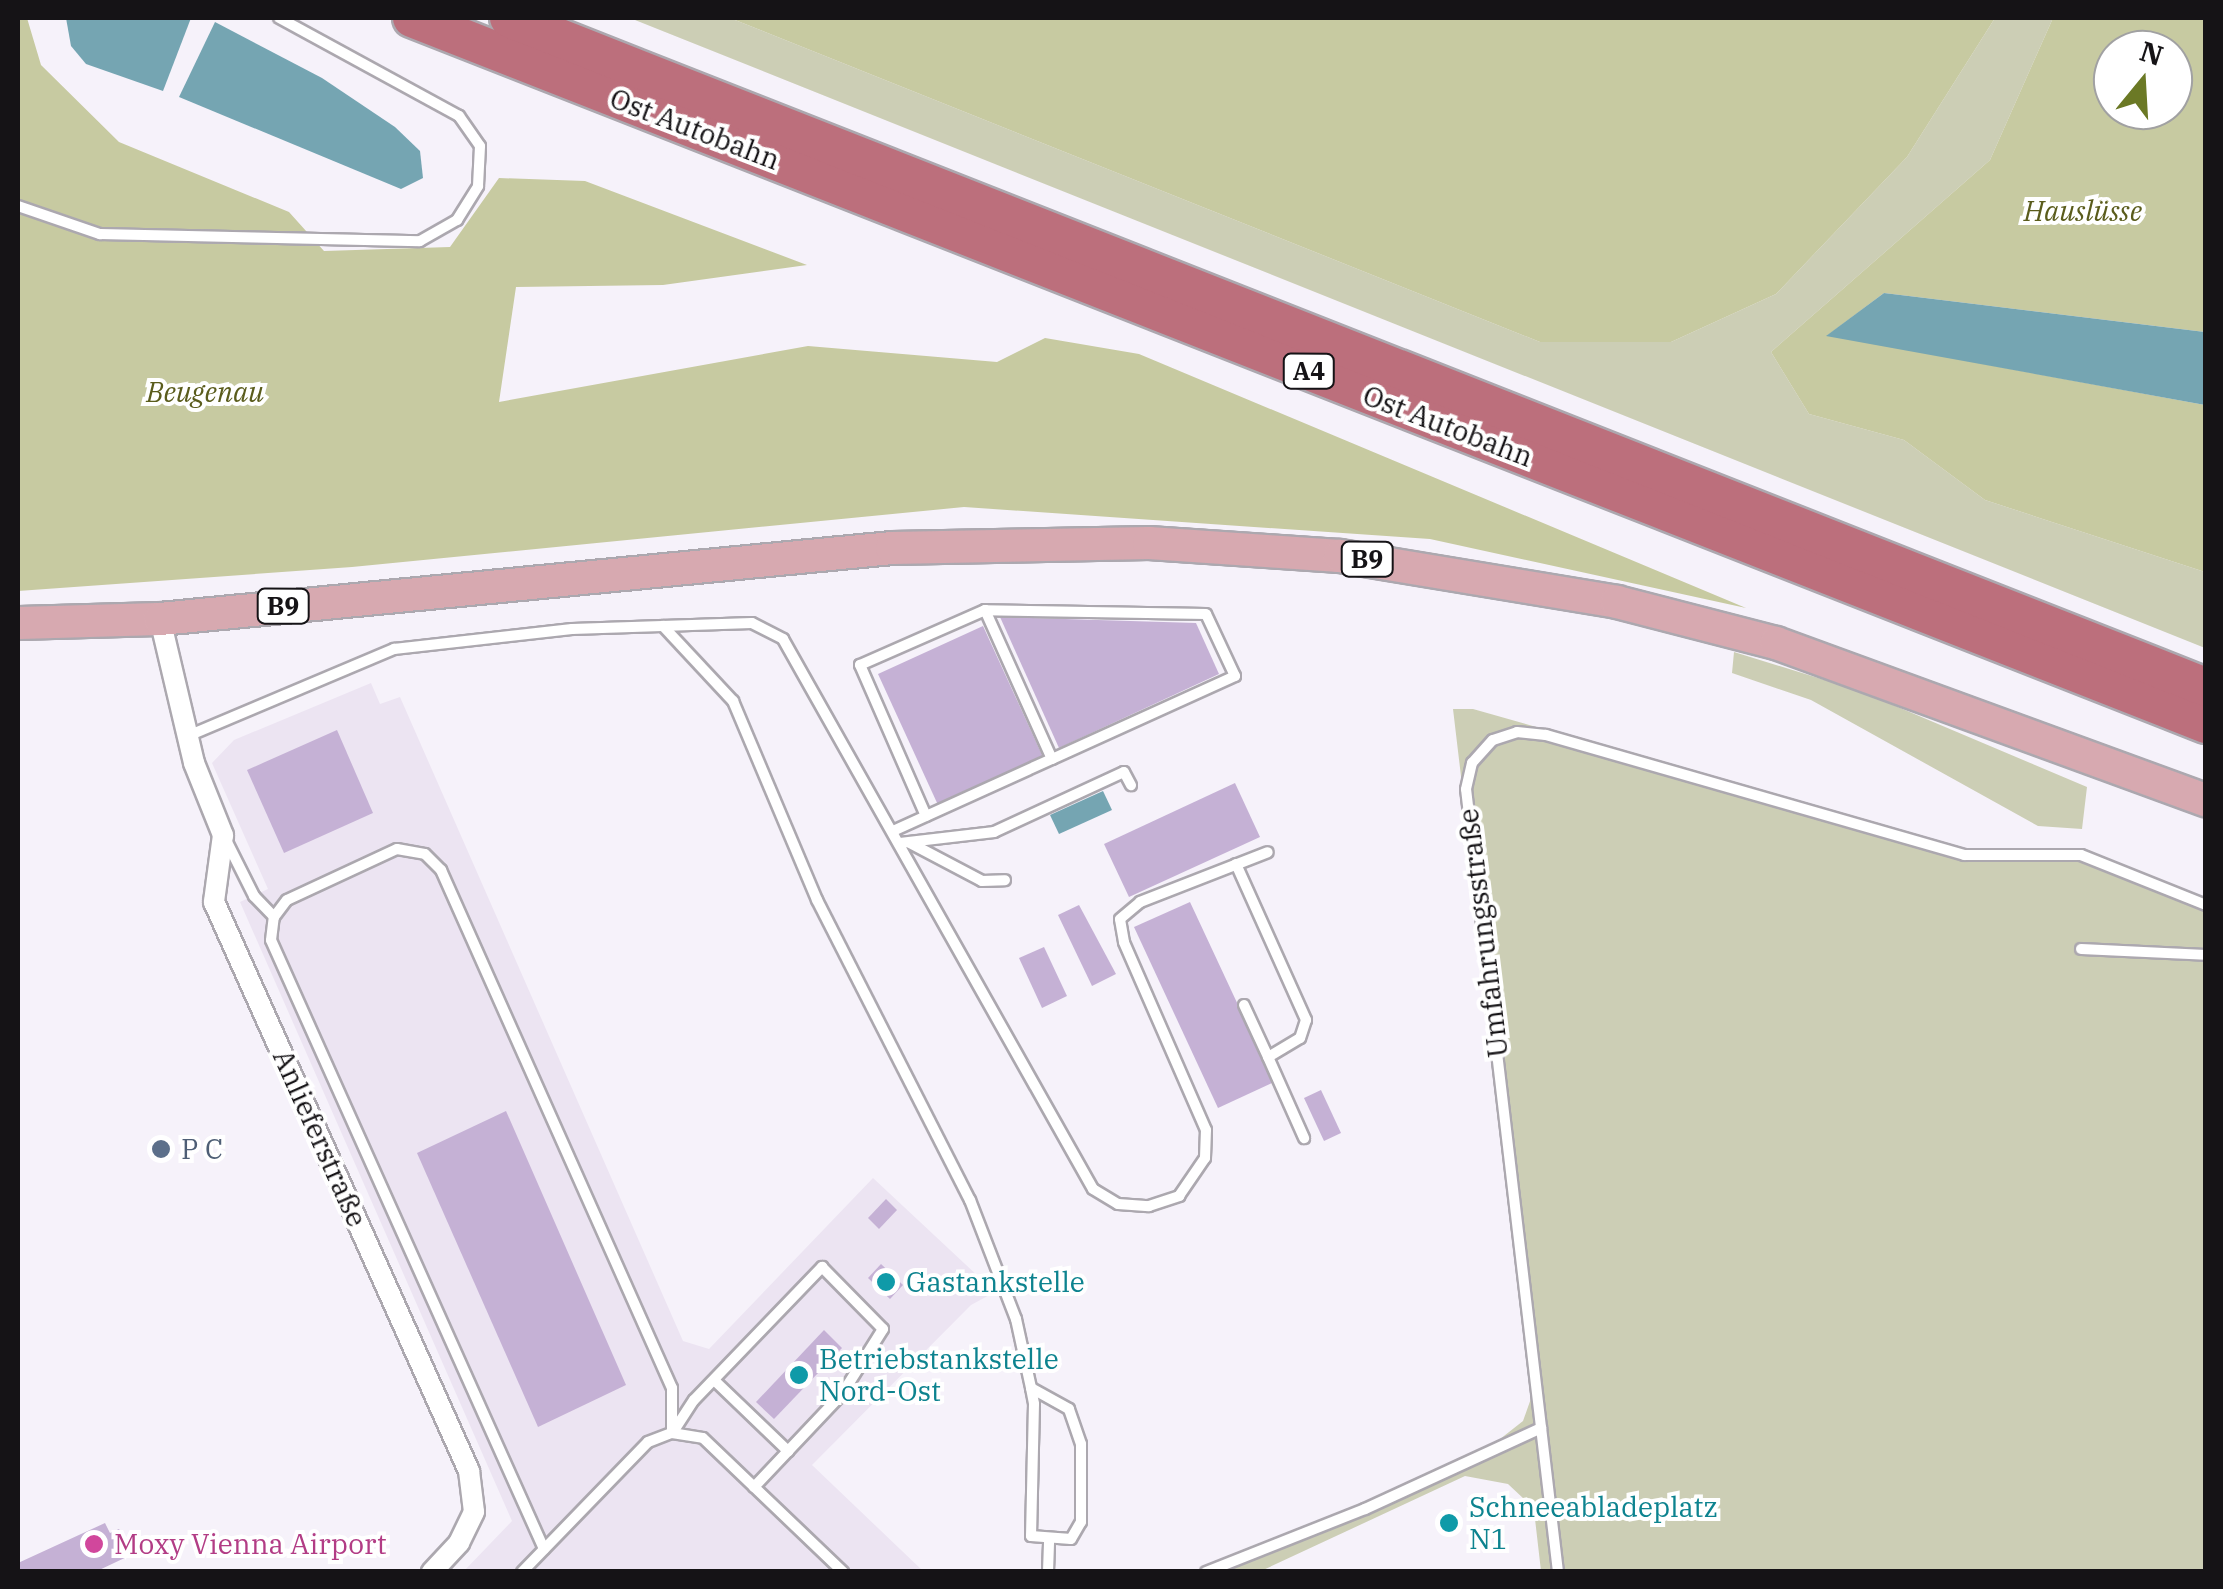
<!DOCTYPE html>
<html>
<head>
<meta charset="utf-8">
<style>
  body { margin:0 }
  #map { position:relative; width:2223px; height:1589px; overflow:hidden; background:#f6f2fa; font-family:"IBM Plex Serif",serif }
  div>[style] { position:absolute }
  .built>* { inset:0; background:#ece4f2 }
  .green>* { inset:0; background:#ccceb5 }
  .forest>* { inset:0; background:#c7caa1 }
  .water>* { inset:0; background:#75a5b2 }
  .building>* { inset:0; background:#c5b1d5 }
  .roads { filter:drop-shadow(2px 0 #aca8af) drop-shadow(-2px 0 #aca8af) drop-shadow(0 2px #aca8af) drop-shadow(0 -2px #aca8af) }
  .service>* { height:10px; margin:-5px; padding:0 5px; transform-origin:5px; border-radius:5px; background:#fff }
  .minor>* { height:20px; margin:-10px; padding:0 10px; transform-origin:10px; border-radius:10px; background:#fff }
  .primary>* { height:32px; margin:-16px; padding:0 16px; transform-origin:16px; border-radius:16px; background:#d7a9b0 }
  .motorway>* { height:38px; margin:-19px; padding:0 19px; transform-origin:19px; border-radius:19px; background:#bc6f7c }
  .dots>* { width:28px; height:28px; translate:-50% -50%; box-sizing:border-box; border:5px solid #fff; border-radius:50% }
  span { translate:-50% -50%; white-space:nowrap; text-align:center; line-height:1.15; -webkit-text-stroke:8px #fff; paint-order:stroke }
  .shield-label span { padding:2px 8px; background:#fff; border:2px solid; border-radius:8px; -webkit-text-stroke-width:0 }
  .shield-label { font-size:25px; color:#151316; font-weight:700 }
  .street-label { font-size:28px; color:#151316 }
  .park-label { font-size:28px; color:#5a5c1c; font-style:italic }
  .service-label { font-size:28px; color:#4e5e75 }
  .left { translate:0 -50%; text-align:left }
  .culture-label { font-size:28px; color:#0d838f }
  .hotel-label { font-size:28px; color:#b23c85 }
  .frame { position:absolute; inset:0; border:20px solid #151316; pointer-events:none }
  .north { position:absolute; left:2093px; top:30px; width:100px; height:100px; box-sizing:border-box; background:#fff; border:2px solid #a1a1a2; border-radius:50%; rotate:18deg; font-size:28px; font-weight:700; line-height:40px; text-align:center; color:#151316 }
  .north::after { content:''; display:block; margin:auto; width:35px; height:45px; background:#6b7925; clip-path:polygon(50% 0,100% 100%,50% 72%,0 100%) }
</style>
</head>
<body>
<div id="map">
  <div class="built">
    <i style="clip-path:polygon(371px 683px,380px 704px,400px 697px,683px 1341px,709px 1349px,873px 1178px,995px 1292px,971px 1305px,812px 1465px,923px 1571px,464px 1571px,512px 1521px,240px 902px,268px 889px,212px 763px,234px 740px)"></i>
  </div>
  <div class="green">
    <i style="clip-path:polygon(630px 18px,730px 18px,1540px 342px,1671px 342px,1776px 294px,1907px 157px,1995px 18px,2053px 18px,1990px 160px,1771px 352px,1809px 414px,1904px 440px,1985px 500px,2205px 572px,2205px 648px)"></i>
    <i style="clip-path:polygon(1734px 652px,1860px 691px,2087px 787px,2082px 829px,2038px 826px,1811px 700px,1732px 673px)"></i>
    <i style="clip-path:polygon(1453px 709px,1473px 709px,1966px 849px,2086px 849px,2205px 901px,2205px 1571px,1541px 1571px,1535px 1519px,1524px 1499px,1508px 1484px,1465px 1476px,1261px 1571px,1225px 1572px,1462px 1469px,1523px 1421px,1534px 1390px)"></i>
  </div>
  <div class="forest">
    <i style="clip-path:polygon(18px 18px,27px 18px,41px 65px,119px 142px,289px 212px,324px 251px,450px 247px,499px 178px,585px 181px,807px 265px,663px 285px,516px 287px,499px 402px,808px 346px,997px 362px,1045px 338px,1139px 354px,1746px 608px,1430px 539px,964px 507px,352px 567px,18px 591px)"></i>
    <i style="clip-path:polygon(730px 18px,1995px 18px,1907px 157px,1776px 294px,1671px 342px,1540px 342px)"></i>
    <i style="clip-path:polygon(evenodd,2053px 18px,2205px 18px,2205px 332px,1884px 293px,1828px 335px,2205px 405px,2205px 572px,1985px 500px,1904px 440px,1809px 414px,1771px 352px,1990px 160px,2053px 18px,2113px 50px,2173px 50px,2173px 110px,2113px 110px,2113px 50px)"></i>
  </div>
  <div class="water">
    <i style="clip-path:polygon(66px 18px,191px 18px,163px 91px,86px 64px,71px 46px)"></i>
    <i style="clip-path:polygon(215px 22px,322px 78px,395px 127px,420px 151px,423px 178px,401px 189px,179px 97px)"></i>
    <i style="clip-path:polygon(1884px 293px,2205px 332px,2205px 405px,1826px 336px)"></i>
    <i style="clip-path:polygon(1103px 791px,1112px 810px,1059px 834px,1050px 815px)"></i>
  </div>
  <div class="building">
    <i style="clip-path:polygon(1000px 617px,1196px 623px,1219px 674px,1059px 748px)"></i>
    <i style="clip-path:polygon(983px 626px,1043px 757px,938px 805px,878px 674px)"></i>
    <i style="clip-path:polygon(337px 730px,373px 813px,284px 853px,247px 770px)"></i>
    <i style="clip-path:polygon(1235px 783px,1260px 837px,1129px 897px,1104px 844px)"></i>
    <i style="clip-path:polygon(1190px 902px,1274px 1082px,1218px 1108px,1134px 927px)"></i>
    <i style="clip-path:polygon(1079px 905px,1116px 974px,1092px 986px,1058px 915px)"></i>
    <i style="clip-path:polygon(1044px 947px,1067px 996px,1042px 1008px,1019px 958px)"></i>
    <i style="clip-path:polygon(1321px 1090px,1341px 1133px,1324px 1141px,1304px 1098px)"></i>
    <i style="clip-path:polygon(506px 1111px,626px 1385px,538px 1427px,417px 1153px)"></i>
    <i style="clip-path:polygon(886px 1199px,897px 1210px,879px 1229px,868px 1218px)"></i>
    <i style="clip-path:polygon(881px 1264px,903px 1285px,890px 1299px,868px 1278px)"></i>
    <i style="clip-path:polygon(824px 1330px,842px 1348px,774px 1419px,756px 1402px)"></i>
    <i style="clip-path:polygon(105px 1523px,110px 1533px,119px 1529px,133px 1554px,95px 1572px,18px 1572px,18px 1563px)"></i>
  </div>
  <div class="roads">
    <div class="service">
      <i style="left:18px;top:206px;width:87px;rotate:18.9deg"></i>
      <i style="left:100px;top:234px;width:320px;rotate:1.3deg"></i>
      <i style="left:420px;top:241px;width:43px;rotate:-29.6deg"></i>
      <i style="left:457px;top:220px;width:40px;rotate:-58deg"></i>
      <i style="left:478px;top:186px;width:40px;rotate:-87.1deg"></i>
      <i style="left:480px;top:146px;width:37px;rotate:-125deg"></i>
      <i style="left:459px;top:116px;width:205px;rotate:-151.4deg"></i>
      <i style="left:663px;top:626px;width:103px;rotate:47deg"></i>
      <i style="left:733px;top:701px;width:216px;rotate:67.1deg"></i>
      <i style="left:817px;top:900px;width:337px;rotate:63deg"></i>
      <i style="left:970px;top:1200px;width:128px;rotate:68.9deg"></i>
      <i style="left:1016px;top:1319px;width:71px;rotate:77.7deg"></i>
      <i style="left:1031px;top:1388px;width:16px;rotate:79deg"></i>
      <i style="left:1034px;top:1404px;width:132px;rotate:91.3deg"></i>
      <i style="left:1031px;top:1536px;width:40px;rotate:4.3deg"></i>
      <i style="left:1071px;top:1539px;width:20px;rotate:-60deg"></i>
      <i style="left:1081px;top:1522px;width:78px;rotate:-90deg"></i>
      <i style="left:1081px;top:1444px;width:37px;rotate:-109deg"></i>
      <i style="left:1069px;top:1409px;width:43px;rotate:-151.1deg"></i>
      <i style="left:188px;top:736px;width:224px;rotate:-22.9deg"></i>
      <i style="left:394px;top:649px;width:179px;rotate:-6.4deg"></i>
      <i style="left:572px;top:629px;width:180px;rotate:-1.9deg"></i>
      <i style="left:752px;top:623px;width:35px;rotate:27deg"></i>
      <i style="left:783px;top:639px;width:631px;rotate:60.59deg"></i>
      <i style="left:1093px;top:1189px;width:29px;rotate:31deg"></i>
      <i style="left:1118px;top:1204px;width:31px;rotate:4deg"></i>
      <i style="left:1149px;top:1206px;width:32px;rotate:-18deg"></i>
      <i style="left:1179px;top:1196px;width:46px;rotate:-55.6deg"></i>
      <i style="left:1205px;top:1158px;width:28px;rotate:-88deg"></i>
      <i style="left:1206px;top:1130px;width:205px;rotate:-113.6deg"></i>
      <i style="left:1124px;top:942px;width:23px;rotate:-100deg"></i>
      <i style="left:1120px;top:919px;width:26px;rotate:-40deg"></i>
      <i style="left:1140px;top:902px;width:137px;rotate:-21.3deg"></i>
      <i style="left:926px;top:816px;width:165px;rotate:-113.6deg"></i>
      <i style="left:860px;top:665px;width:137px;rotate:-23.7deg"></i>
      <i style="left:893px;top:831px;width:175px;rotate:-24.4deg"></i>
      <i style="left:1052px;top:759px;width:201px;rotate:-24.4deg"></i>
      <i style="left:1235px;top:676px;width:68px;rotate:-115.1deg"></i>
      <i style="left:1206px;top:614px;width:221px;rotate:-179deg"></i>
      <i style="left:985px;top:610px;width:163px;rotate:65.8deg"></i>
      <i style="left:226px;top:840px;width:63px;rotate:63.4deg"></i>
      <i style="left:254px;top:896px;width:29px;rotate:46deg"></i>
      <i style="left:900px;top:843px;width:95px;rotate:-6.7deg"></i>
      <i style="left:994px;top:832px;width:143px;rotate:-24.8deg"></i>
      <i style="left:1124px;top:772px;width:15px;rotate:62deg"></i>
      <i style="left:910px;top:843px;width:81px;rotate:27.8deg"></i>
      <i style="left:982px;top:881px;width:23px;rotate:-2deg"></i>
      <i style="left:1236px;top:864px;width:171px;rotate:65.8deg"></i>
      <i style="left:1306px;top:1020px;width:19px;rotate:108deg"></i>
      <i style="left:1300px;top:1038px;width:37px;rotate:149deg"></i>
      <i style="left:1268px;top:1057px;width:89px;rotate:66deg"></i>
      <i style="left:2081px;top:949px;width:125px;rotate:2.7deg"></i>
      <i style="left:1244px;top:1005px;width:57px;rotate:65.2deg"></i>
      <i style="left:714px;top:1380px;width:103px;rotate:43.8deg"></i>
      <i style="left:673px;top:1432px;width:38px;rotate:-57deg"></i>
      <i style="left:694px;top:1400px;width:185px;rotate:-46.1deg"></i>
      <i style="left:822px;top:1267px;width:87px;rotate:45.5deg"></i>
      <i style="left:883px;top:1329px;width:77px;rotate:122.2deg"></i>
      <i style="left:842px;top:1394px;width:128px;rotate:133.4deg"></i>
      <i style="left:544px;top:1549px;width:667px;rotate:-114.15deg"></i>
      <i style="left:271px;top:940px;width:23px;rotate:-83deg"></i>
      <i style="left:274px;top:917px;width:21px;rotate:-53deg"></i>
      <i style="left:287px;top:900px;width:121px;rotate:-24.9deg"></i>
      <i style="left:397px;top:849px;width:28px;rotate:10deg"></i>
      <i style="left:425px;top:854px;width:23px;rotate:45deg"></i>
      <i style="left:441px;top:870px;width:567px;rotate:65.97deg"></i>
      <i style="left:672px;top:1388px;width:45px;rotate:90deg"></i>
      <i style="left:522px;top:1572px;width:181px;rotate:-45.9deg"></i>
      <i style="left:648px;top:1442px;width:26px;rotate:-21deg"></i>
      <i style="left:672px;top:1433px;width:31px;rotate:9deg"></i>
      <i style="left:703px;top:1438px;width:194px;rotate:43.7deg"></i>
      <i style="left:1048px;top:1572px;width:31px;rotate:-88deg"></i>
      <i style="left:1206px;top:1572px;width:171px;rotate:-21.6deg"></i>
      <i style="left:1365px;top:1509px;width:194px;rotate:-24.7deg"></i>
      <i style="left:1558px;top:1572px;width:788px;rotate:-96.7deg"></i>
      <i style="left:1466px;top:789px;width:27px;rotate:-77deg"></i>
      <i style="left:1472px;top:763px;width:31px;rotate:-48deg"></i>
      <i style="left:1493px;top:740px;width:25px;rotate:-18deg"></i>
      <i style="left:1517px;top:732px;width:29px;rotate:6deg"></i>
      <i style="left:1546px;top:735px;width:435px;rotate:16deg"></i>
      <i style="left:1964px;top:855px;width:117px"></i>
      <i style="left:2081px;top:855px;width:135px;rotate:21.8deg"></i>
    </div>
    <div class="minor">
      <i style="left:160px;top:619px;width:148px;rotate:76.7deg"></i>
      <i style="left:194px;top:763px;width:78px;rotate:68.1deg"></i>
      <i style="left:223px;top:835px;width:68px;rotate:97.7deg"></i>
      <i style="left:214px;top:902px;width:624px;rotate:65.86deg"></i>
      <i style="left:469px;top:1471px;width:41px;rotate:83deg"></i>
      <i style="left:474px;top:1512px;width:34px;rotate:116deg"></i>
      <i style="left:459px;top:1543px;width:40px;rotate:133deg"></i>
    </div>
    <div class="primary">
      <i style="left:18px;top:623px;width:142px;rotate:-1.6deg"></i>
      <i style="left:160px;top:619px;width:735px;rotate:-5.54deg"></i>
      <i style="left:892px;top:548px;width:257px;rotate:-1.1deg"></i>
      <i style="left:1149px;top:543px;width:191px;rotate:3.9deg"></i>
      <i style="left:1340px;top:556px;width:281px;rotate:9.4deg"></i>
      <i style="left:1617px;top:602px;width:164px;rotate:14.5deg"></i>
      <i style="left:1776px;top:643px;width:458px;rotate:20.1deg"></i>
    </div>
    <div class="motorway">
      <i style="left:412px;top:18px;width:1928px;rotate:21.48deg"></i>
      <i style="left:509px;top:18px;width:1824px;rotate:21.52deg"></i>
    </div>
  </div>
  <div class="dots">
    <i style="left:161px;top:1149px;background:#5c6f8a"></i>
    <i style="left:886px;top:1282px;background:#0f9aa8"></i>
    <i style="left:799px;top:1375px;background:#0f9aa8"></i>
    <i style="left:1449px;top:1523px;background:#0f9aa8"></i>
    <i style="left:94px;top:1544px;background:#d1479c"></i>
  </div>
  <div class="shield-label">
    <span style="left:1309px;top:371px">A4</span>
    <span style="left:1367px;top:559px">B9</span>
    <span style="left:283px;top:606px">B9</span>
  </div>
  <div class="street-label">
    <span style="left:695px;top:129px;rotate:21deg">Ost Autobahn</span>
    <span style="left:1448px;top:426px;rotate:21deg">Ost Autobahn</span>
    <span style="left:1483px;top:933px;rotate:-97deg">Umfahrungsstraße</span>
    <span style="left:320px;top:1138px;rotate:66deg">Anlieferstraße</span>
  </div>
  <div class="park-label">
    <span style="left:2083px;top:211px">Hauslüsse</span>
    <span style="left:205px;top:392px">Beugenau</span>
  </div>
  <div class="service-label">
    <span class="left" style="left:181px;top:1149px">P C</span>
  </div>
  <div class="culture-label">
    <span class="left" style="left:906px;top:1282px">Gastankstelle</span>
    <span class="left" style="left:819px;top:1375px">Betriebstankstelle<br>Nord-Ost</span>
    <span class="left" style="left:1469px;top:1523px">Schneeabladeplatz<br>N1</span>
  </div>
  <div class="hotel-label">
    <span class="left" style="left:114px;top:1544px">Moxy Vienna Airport</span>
  </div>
  <div class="frame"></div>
  <div class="north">N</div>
</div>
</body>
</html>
